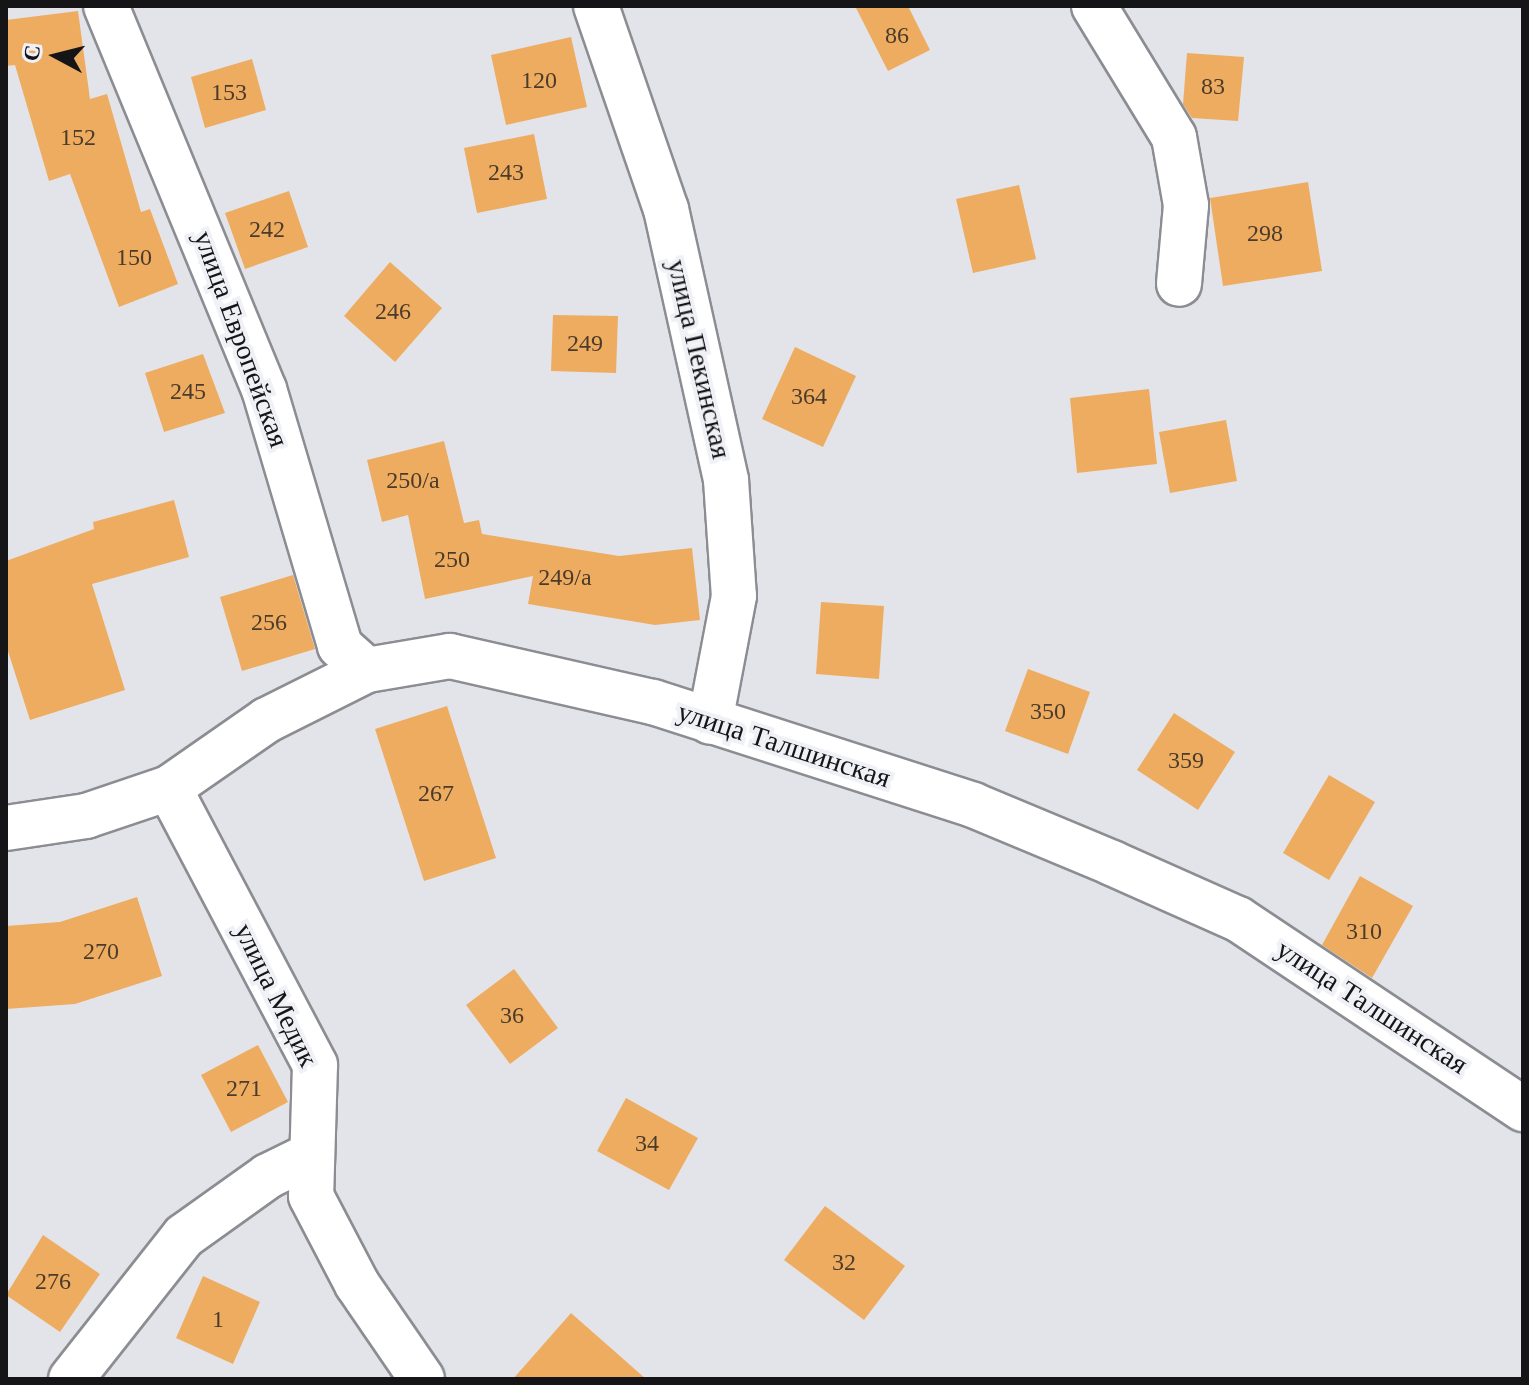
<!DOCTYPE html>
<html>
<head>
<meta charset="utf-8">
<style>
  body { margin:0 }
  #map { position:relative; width:1529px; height:1385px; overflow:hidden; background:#e3e4e9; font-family:"Times New Roman",serif }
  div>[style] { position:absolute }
  .building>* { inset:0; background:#eeac61 }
  .roads { filter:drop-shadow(2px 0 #8c8d92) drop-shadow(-2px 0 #8c8d92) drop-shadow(0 2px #8c8d92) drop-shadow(0 -2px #8c8d92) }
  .street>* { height:44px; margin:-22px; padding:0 22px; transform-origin:22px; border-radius:22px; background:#fff }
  span { translate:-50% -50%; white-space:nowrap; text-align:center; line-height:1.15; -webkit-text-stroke:8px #f0f1f7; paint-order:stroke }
  .number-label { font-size:24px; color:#4b3b2a }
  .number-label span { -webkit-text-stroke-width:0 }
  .street-label { font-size:28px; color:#151517 }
  .frame { position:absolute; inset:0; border:8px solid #151517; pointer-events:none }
  .north { position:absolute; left:16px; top:16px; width:80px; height:80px; -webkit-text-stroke:6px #f0f1f7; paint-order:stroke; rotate:277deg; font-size:22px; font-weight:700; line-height:32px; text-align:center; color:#151517 }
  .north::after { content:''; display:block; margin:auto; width:28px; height:36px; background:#151517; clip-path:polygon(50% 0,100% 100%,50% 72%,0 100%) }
</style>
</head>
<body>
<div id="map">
  <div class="building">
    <i style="clip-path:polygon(855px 6px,908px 6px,930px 50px,888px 71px)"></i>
    <i style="clip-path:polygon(78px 11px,90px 99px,107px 94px,141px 212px,150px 209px,178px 284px,119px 307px,70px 174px,49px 181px,15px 65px,6px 66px,6px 20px)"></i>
    <i style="clip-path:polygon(571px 37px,587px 107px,506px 125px,491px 55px)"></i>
    <i style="clip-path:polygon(1187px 53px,1244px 57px,1238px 121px,1192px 118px,1183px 104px)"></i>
    <i style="clip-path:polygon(252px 59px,266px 110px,205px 128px,191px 77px)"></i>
    <i style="clip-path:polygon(534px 134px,547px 199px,477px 213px,464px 148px)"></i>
    <i style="clip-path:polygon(1308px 182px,1322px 271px,1223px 286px,1210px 198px)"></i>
    <i style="clip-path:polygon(1019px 185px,1036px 259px,973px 273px,956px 199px)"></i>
    <i style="clip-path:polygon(289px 191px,308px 247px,245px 269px,225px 213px)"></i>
    <i style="clip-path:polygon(390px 262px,442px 308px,395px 362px,344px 316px)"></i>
    <i style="clip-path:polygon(553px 315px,618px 316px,616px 373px,551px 371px)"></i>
    <i style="clip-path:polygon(795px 347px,856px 376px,823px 447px,762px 419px)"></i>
    <i style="clip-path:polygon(203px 354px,225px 413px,164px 432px,145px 373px)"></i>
    <i style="clip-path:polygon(1149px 389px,1157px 464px,1077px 473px,1070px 398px)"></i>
    <i style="clip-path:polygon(1226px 420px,1237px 481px,1170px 493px,1159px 432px)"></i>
    <i style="clip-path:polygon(444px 441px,464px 523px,479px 520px,482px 534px,619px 556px,692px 548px,700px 620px,655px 625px,528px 604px,533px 576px,425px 599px,408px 515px,382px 522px,367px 460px)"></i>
    <i style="clip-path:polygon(174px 500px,189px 557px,92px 584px,125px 690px,30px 720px,6px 645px,6px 561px,94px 529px,93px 522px)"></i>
    <i style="clip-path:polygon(293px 575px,315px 649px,242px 671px,220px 597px)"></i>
    <i style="clip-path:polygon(821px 602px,884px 606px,879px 679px,816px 674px)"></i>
    <i style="clip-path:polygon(1028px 669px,1090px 692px,1068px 754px,1005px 731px)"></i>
    <i style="clip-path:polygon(447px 706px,496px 858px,424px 881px,375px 729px)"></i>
    <i style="clip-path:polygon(1174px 713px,1235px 752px,1198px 810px,1137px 770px)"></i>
    <i style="clip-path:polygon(1329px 775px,1375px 802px,1329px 880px,1283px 853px)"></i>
    <i style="clip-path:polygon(1360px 876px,1413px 906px,1372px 978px,1322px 945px)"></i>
    <i style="clip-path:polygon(137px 897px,162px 976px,75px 1004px,6px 1009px,6px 926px,60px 922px)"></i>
    <i style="clip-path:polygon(514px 969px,558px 1028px,510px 1064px,466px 1005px)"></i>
    <i style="clip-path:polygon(258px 1045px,288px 1102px,231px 1132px,201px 1075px)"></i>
    <i style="clip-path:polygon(626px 1098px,698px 1138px,669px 1190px,597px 1151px)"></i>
    <i style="clip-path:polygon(825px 1206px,905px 1266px,864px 1320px,784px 1260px)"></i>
    <i style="clip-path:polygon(43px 1235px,100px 1274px,60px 1332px,6px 1295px)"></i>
    <i style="clip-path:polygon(203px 1276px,260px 1302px,233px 1364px,176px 1338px)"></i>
    <i style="clip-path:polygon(571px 1313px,646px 1379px,513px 1379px)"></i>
  </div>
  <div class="roads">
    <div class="street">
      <i style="left:106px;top:6px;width:414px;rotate:67.6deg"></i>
      <i style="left:264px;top:389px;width:268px;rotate:73.5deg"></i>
      <i style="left:340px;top:646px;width:36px;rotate:42deg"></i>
      <i style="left:596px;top:6px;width:215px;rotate:71deg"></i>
      <i style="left:666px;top:209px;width:278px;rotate:77.5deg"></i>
      <i style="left:726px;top:480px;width:116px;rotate:86.1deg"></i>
      <i style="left:734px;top:596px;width:128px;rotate:100.8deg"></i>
      <i style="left:1094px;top:6px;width:153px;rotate:58.6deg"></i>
      <i style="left:1174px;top:137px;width:69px;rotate:80deg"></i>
      <i style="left:1186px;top:205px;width:79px;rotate:95.1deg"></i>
      <i style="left:169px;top:788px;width:313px;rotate:62.2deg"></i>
      <i style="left:315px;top:1065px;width:131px;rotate:91.7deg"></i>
      <i style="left:311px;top:1196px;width:99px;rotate:62.4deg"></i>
      <i style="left:357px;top:1284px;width:115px;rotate:55.6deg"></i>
      <i style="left:6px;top:828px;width:81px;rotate:-8.5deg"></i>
      <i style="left:86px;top:816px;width:88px;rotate:-18.6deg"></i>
      <i style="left:169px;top:788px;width:119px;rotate:-34.8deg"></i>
      <i style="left:267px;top:720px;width:112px;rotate:-26.6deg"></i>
      <i style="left:367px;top:670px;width:84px;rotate:-9.6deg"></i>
      <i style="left:450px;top:656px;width:208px;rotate:12.8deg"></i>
      <i style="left:653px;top:702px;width:336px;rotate:17.8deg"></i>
      <i style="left:973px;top:805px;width:151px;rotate:22.6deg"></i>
      <i style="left:1112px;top:863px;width:138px;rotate:24deg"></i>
      <i style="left:1238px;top:919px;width:343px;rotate:33.7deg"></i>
      <i style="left:71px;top:1379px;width:182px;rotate:-51.7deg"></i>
      <i style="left:184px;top:1236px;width:103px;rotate:-35.5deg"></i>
      <i style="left:268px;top:1176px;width:46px;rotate:-26deg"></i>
    </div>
  </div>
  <div class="number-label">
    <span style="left:897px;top:36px">86</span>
    <span style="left:539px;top:81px">120</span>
    <span style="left:1213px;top:87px">83</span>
    <span style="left:229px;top:93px">153</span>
    <span style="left:78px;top:138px">152</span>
    <span style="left:506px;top:173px">243</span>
    <span style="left:267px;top:230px">242</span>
    <span style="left:1265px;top:234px">298</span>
    <span style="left:134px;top:258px">150</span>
    <span style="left:393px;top:312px">246</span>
    <span style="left:585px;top:344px">249</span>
    <span style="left:188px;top:392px">245</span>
    <span style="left:809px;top:397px">364</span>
    <span style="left:413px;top:481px">250/а</span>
    <span style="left:452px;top:560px">250</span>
    <span style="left:565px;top:578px">249/а</span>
    <span style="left:269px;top:623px">256</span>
    <span style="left:1048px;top:712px">350</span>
    <span style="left:1186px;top:761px">359</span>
    <span style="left:436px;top:794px">267</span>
    <span style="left:1364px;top:932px">310</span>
    <span style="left:101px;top:952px">270</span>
    <span style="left:512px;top:1016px">36</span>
    <span style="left:244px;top:1089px">271</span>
    <span style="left:647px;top:1144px">34</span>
    <span style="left:844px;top:1263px">32</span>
    <span style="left:53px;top:1282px">276</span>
    <span style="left:218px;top:1320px">1</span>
  </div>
  <div class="street-label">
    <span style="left:241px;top:339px;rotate:70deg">улица Европейская</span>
    <span style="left:699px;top:359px;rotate:77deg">улица Пекинская</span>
    <span style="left:784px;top:745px;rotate:18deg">улица Талшинская</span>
    <span style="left:276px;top:995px;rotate:64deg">улица Медик</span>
    <span style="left:1372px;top:1007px;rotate:33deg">улица Талшинская</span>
  </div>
  <div class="frame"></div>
  <div class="north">С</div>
</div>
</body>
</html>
